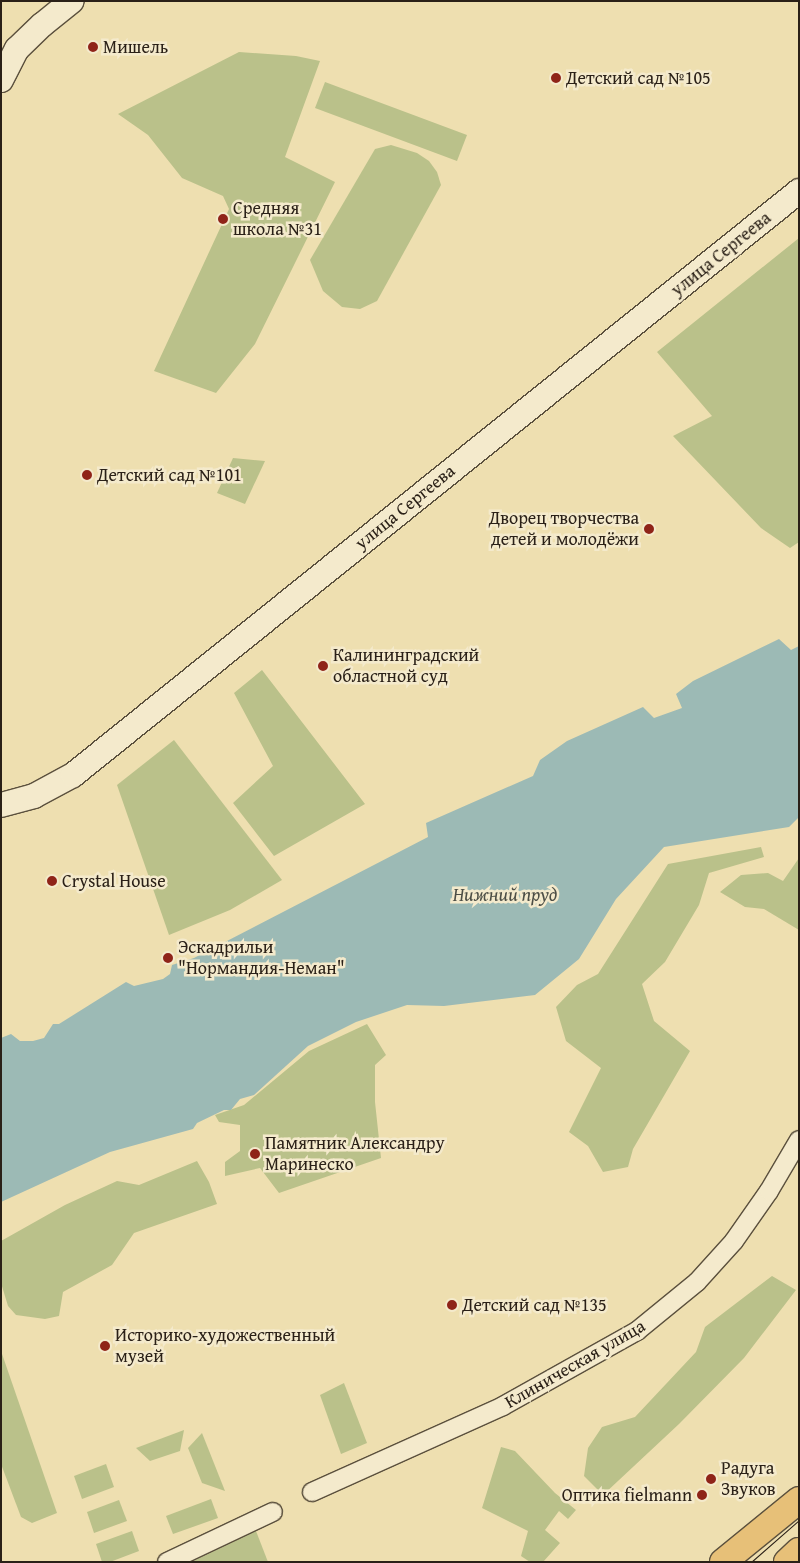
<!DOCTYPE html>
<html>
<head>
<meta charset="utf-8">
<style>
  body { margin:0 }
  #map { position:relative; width:800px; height:1563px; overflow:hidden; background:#eedfb0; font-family:"Gentium Book Plus",serif }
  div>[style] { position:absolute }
  .green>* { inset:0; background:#bac18a }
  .water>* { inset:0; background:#9cbab5 }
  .roads { filter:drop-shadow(1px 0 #5b503d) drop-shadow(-1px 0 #5b503d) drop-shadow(0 1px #5b503d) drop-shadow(0 -1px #5b503d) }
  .street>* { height:18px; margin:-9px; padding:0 9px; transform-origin:9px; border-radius:9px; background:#f4eacc }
  .secondary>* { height:24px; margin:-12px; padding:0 12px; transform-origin:12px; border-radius:12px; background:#f4eacc }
  .primary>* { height:26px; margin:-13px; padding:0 13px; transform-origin:13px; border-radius:13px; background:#e7c078 }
  .tram>* { height:1px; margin:-0.5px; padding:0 0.5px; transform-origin:0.5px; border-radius:0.5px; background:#2a2017 }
  .dots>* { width:14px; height:14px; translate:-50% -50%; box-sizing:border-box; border:2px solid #f4eacc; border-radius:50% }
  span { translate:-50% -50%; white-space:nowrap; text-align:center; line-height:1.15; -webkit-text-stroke:5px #f4eacc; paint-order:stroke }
  .poi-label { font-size:18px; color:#2a2017 }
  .left { translate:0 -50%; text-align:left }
  .right { translate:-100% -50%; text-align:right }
  .street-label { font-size:18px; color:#2a2017 }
  .water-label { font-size:19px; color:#4c4e46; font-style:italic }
  .frame { position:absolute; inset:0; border:2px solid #2a2017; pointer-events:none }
</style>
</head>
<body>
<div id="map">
  <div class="green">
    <i style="clip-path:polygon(239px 52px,296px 56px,320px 61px,285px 157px,335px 182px,255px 344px,216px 393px,154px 371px,229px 209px,223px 196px,182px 178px,148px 135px,118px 114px)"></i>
    <i style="clip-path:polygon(325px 82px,467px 135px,457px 161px,315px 108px)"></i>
    <i style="clip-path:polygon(391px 145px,417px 153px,429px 161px,437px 172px,441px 185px,377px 301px,360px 309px,342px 307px,323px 291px,310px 260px,375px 149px)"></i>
    <i style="clip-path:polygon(799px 238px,799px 542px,790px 548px,761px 528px,673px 436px,712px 416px,657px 352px)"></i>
    <i style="clip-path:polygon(233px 458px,265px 461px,245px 504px,217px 493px)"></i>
    <i style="clip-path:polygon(262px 670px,365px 804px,274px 856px,233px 803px,273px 766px,234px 693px)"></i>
    <i style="clip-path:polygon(174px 740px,282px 880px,230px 910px,169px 935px,117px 785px)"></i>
    <i style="clip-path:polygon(761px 847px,764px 857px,709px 873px,699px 905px,665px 962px,642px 984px,654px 1021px,690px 1051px,633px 1149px,628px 1167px,603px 1172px,588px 1146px,569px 1132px,601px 1068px,566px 1041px,556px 1007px,577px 985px,598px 974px,668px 864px)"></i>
    <i style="clip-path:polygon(799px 858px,799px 930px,764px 909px,745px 907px,720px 892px,741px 875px,768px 873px,783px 881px)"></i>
    <i style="clip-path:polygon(367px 1024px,386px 1055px,375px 1065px,375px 1102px,381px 1158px,279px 1193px,260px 1168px,225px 1176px,225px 1162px,240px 1151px,240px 1125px,219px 1122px,215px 1115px,244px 1105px,309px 1051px)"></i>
    <i style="clip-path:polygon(197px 1161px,209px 1182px,217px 1204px,134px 1233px,112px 1265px,63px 1292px,59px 1316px,45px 1319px,16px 1315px,8px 1306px,1px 1283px,1px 1241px,65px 1205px,117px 1181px,139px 1185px)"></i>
    <i style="clip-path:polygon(772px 1276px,796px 1290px,744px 1358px,679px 1424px,603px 1495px,584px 1476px,588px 1448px,602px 1427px,635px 1417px,696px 1352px,705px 1327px)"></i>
    <i style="clip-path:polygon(1px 1351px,57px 1513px,32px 1523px,21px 1517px,1px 1464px)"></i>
    <i style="clip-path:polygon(344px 1383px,367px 1443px,341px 1454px,320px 1395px)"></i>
    <i style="clip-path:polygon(184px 1430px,180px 1451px,150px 1461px,136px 1448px)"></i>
    <i style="clip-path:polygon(202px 1433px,225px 1491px,202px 1483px,188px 1448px)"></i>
    <i style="clip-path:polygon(501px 1447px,515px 1451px,555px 1493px,576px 1510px,568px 1519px,559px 1511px,545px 1530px,560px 1543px,543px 1562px,530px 1562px,521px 1556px,528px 1531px,482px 1508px)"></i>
    <i style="clip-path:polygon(106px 1464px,114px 1487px,82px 1499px,74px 1476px)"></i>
    <i style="clip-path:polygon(211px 1499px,218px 1518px,173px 1534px,166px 1516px)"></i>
    <i style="clip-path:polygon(119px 1500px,127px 1521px,94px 1533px,87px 1512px)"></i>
    <i style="clip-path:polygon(132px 1531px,139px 1551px,110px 1562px,102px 1562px,96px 1544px)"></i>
    <i style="clip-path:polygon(256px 1531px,268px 1562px,191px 1562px)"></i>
  </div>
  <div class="water">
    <i style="clip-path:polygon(779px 639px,791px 650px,799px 646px,799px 817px,789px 827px,664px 847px,616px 899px,579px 959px,535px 995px,444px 1006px,407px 1005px,356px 1022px,308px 1046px,254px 1095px,240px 1099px,231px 1110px,224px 1110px,197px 1123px,193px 1129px,110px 1152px,1px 1202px,1px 1038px,11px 1034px,20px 1041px,33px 1041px,44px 1038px,53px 1024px,59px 1024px,126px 982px,134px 986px,163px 979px,170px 974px,172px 965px,194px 958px,428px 837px,426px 823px,533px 776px,540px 760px,567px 741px,643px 707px,654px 718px,682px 708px,676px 694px,693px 681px)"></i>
  </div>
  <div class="roads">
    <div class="street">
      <i style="left:312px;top:1492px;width:209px;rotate:-24.2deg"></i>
      <i style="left:503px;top:1406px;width:154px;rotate:-29.2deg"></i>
      <i style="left:637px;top:1331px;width:77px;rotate:-39.2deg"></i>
      <i style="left:697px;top:1282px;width:55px;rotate:-47.9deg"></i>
      <i style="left:734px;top:1241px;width:61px;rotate:-55deg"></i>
      <i style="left:769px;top:1191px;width:59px;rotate:-59.5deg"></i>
      <i style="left:167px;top:1562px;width:117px;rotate:-25.3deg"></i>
    </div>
    <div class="secondary">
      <i style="left:1px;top:80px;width:35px;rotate:-63deg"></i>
      <i style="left:17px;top:49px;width:35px;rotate:-44deg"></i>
      <i style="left:42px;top:25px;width:38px;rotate:-39deg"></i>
      <i style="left:1px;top:805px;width:34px;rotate:-15deg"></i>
      <i style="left:34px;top:796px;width:44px;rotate:-28.3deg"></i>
      <i style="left:73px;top:775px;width:932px;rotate:-38.81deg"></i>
    </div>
    <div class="primary">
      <i style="left:723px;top:1562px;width:98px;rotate:-39.2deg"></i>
      <i style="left:787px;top:1562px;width:16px;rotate:-43deg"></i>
    </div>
  </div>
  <div class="tram">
    <i style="left:751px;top:1562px;width:64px;rotate:-41.2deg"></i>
  </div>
  <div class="dots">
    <i style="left:93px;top:47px;background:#8f2418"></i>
    <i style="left:556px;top:78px;background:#8f2418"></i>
    <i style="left:223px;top:219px;background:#8f2418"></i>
    <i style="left:87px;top:475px;background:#8f2418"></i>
    <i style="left:649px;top:529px;background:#8f2418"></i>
    <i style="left:323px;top:666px;background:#8f2418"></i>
    <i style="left:52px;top:881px;background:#8f2418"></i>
    <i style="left:168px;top:958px;background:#8f2418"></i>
    <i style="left:255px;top:1154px;background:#8f2418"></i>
    <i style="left:452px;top:1305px;background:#8f2418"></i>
    <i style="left:105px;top:1346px;background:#8f2418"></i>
    <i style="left:711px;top:1479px;background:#8f2418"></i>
    <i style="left:702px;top:1495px;background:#8f2418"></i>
  </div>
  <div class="poi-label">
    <span class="left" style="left:103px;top:47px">Мишель</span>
    <span class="left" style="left:566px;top:78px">Детский сад №105</span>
    <span class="left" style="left:233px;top:219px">Средняя<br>школа №31</span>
    <span class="left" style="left:97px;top:475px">Детский сад №101</span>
    <span class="right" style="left:639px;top:529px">Дворец творчества<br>детей и молодёжи</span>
    <span class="left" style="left:333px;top:666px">Калининградский<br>областной суд</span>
    <span class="left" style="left:62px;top:881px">Crystal House</span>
    <span class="left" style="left:178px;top:958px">Эскадрильи<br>"Нормандия-Неман"</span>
    <span class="left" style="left:265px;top:1154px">Памятник Александру<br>Маринеско</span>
    <span class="left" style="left:462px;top:1305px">Детский сад №135</span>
    <span class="left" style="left:115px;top:1346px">Историко-художественный<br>музей</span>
    <span class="left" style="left:721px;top:1479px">Радуга<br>Звуков</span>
    <span class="right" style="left:692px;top:1495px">Оптика fielmann</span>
  </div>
  <div class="street-label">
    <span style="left:721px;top:254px;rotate:-39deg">улица Сергеева</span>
    <span style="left:405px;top:507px;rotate:-39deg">улица Сергеева</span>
    <span style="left:575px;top:1364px;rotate:-30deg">Клиническая улица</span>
  </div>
  <div class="water-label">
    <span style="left:505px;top:895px">Нижний пруд</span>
  </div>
  <div class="frame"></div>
</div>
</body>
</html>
